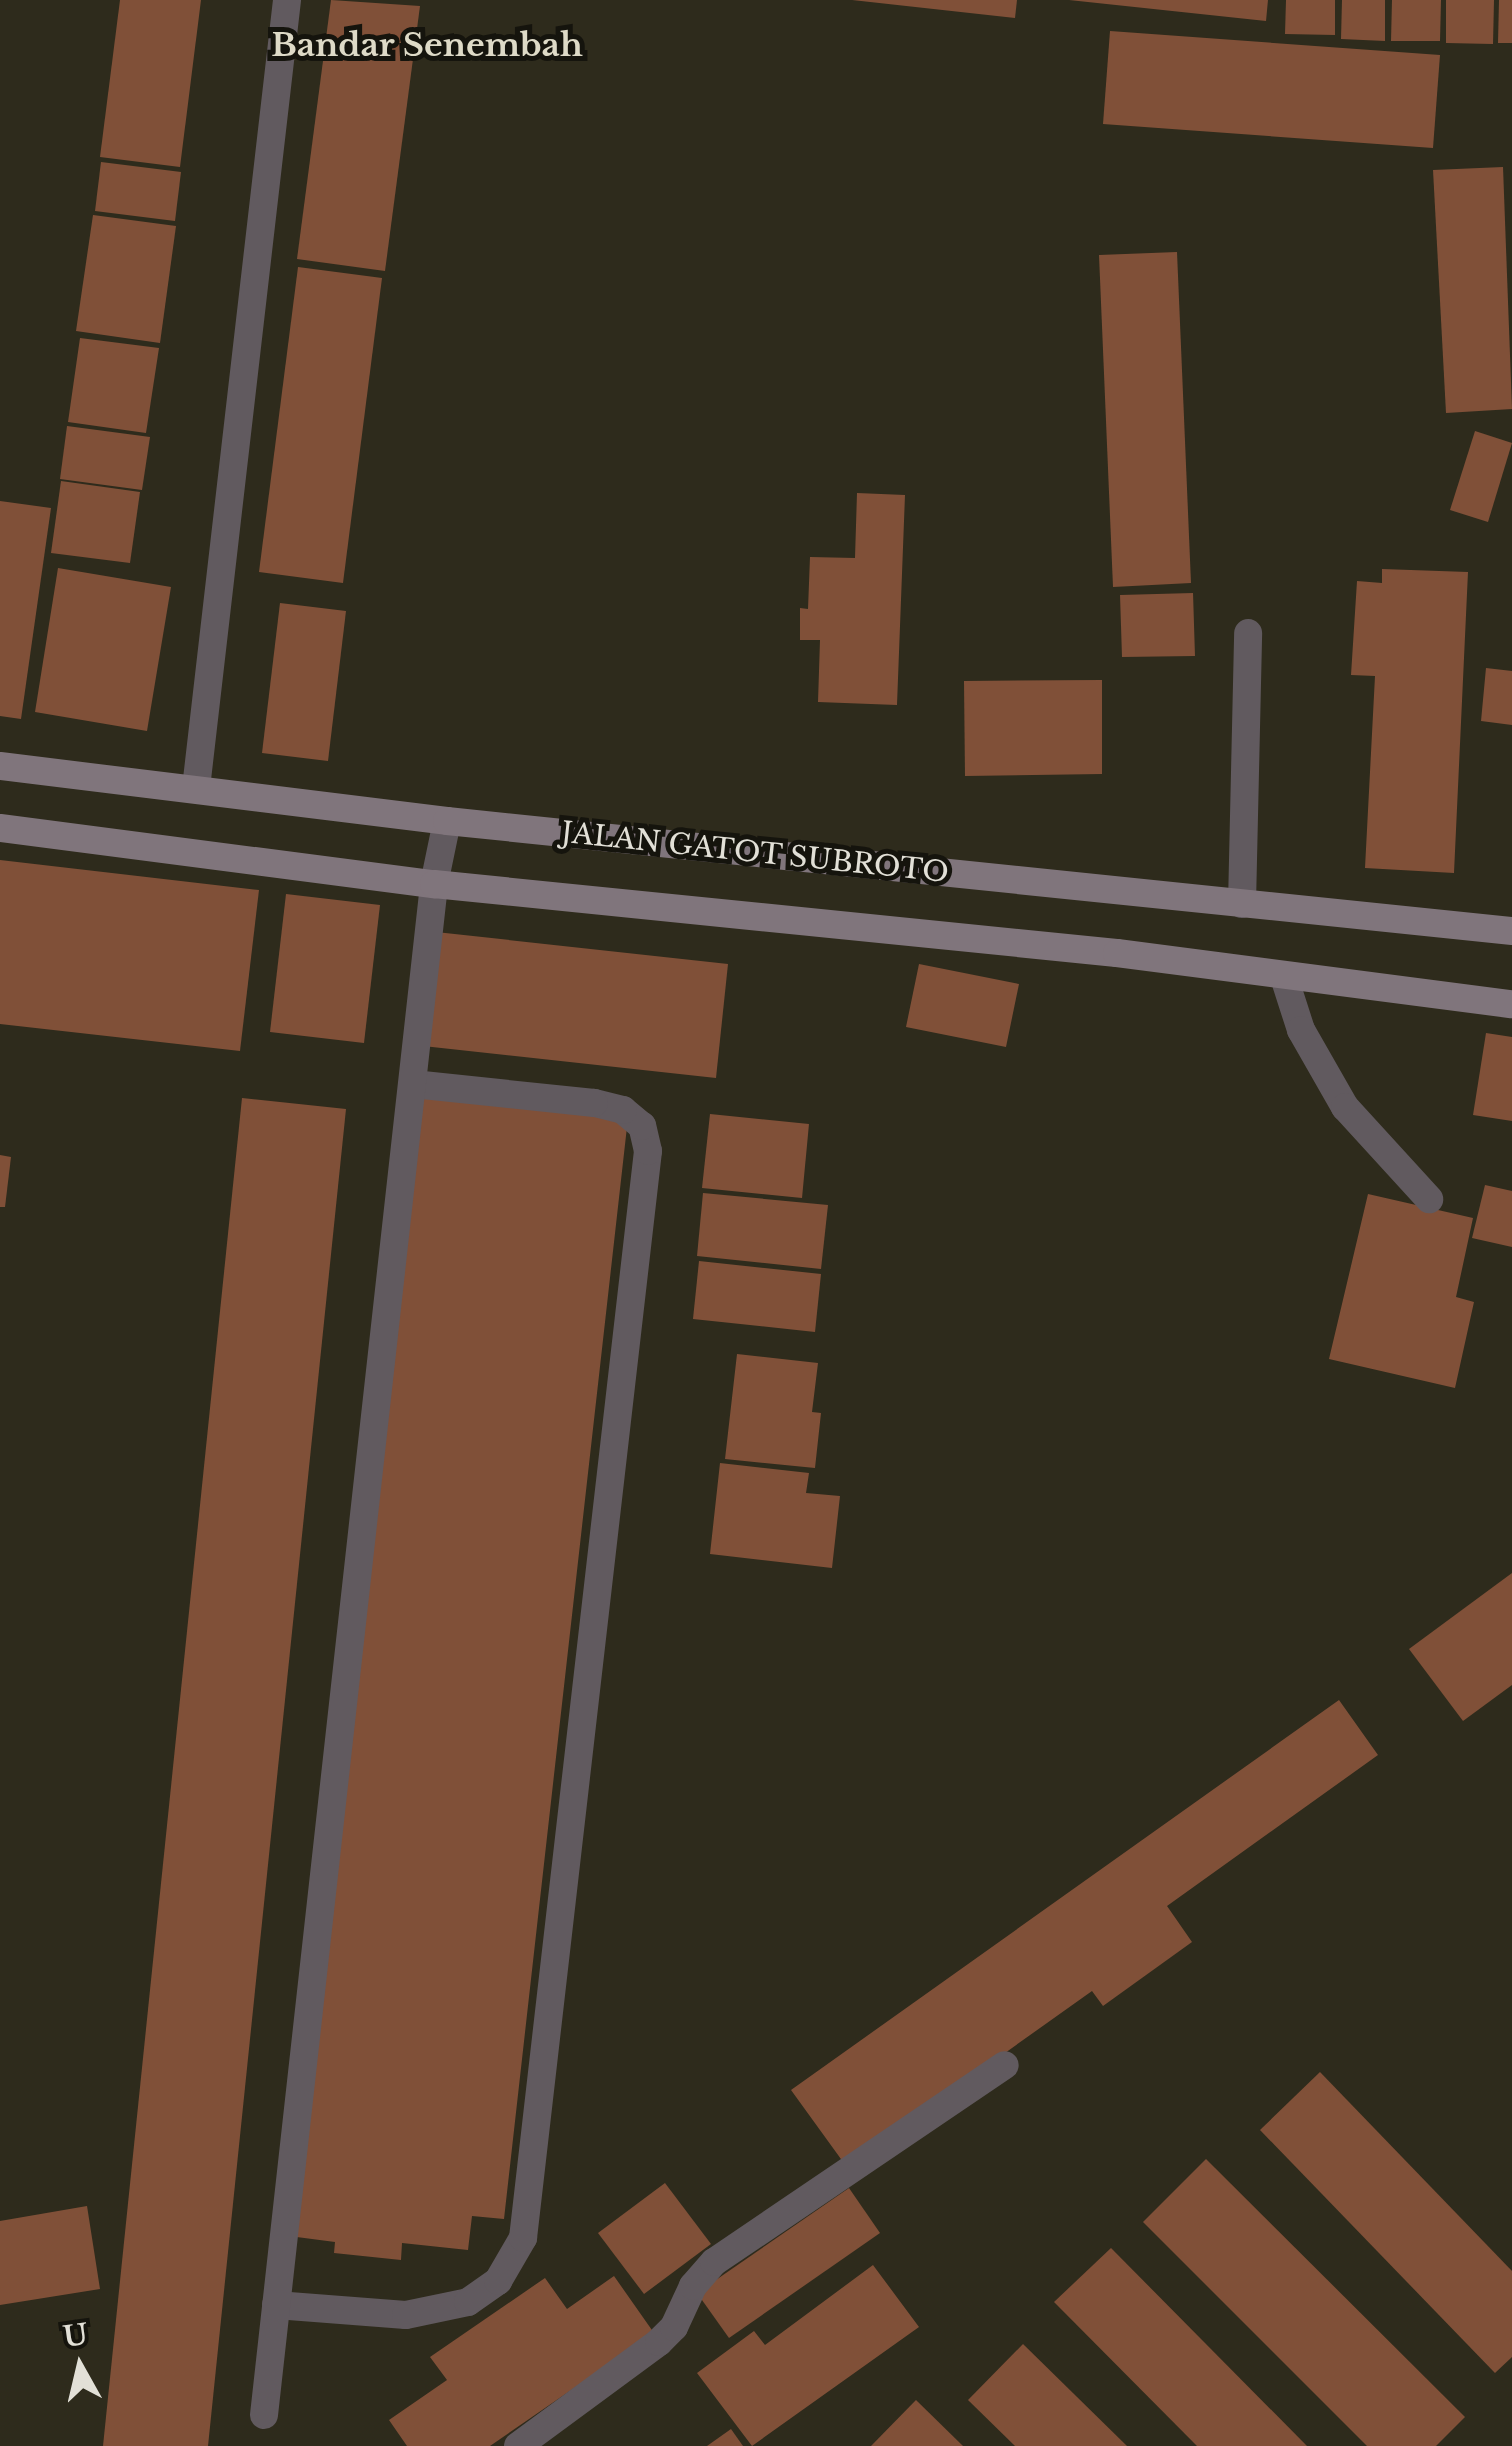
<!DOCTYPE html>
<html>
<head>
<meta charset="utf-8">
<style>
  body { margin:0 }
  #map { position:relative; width:1512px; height:2446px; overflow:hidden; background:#2e2b1c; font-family:"Libre Baskerville",serif }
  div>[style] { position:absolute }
  .building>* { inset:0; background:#805038 }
  .service>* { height:28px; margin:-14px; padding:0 14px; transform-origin:14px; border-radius:14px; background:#615a5f }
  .minor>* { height:28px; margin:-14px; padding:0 14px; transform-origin:14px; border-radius:14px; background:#615a5f }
  .secondary>* { height:28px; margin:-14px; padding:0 14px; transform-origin:14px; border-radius:14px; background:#80757c }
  span { translate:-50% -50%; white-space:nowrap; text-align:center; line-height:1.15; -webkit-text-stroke:10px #15140d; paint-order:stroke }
  .street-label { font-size:28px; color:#e2e0d7 }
  .quarter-label { font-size:32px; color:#dedac7; font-weight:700 }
  .north { position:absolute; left:30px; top:2316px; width:100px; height:100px; -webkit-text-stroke:8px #15140d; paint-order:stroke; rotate:352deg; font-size:28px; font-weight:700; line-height:40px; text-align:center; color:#e2e0d7 }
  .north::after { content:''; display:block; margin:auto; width:35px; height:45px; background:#e2e0d7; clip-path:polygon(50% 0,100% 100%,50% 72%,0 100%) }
</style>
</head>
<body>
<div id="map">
  <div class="building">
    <i style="clip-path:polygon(120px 0,201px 0,180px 167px,100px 157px)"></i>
    <i style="clip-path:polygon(331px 0,420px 6px,385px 271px,297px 259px)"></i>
    <i style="clip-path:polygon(852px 0,1017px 0,1015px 18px)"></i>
    <i style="clip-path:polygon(1069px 0,1268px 0,1266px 21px)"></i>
    <i style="clip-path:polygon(1286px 0,1335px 0,1335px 35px,1285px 34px)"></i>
    <i style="clip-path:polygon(1342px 0,1385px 0,1385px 41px,1341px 39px)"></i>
    <i style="clip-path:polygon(1392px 0,1441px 0,1440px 41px,1391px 41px)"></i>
    <i style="clip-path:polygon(1446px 0,1494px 0,1493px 44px,1446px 43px)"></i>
    <i style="clip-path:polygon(1499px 0,1512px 0,1512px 43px,1498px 43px)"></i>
    <i style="clip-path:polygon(1110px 31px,1440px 55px,1433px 148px,1103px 124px)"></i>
    <i style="clip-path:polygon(101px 162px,181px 172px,175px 221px,95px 211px)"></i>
    <i style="clip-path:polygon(1503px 167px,1512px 409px,1446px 413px,1433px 170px)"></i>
    <i style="clip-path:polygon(93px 215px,176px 226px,160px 343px,76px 331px)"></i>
    <i style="clip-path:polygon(1177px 252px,1191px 583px,1113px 587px,1099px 255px)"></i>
    <i style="clip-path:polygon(298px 267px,382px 278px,343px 583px,259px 572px)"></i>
    <i style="clip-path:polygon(80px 338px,159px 348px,146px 433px,68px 422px)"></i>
    <i style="clip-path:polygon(67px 426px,150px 437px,142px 490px,60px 479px)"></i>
    <i style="clip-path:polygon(1475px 431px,1512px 443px,1488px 522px,1450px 510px)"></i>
    <i style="clip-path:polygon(61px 481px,140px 492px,130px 563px,51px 553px)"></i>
    <i style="clip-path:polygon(857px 493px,905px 495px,897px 705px,818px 702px,820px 640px,800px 640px,800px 608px,808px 609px,810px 557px,855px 558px)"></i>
    <i style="clip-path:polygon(0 501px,51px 508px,21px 719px,0 716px)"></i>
    <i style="clip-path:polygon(58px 568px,171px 587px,147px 731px,35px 712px)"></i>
    <i style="clip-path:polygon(1382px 569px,1468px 572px,1454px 873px,1365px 868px,1375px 676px,1351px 675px,1357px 581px,1382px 583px)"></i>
    <i style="clip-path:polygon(1193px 593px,1195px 656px,1122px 657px,1120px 595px)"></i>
    <i style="clip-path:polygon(280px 603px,346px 611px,328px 761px,262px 753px)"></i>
    <i style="clip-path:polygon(1486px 668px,1512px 671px,1512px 725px,1481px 721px)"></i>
    <i style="clip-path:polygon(1102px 680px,1102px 774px,965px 776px,964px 681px)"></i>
    <i style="clip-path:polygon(0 860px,259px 890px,240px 1051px,0 1024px)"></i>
    <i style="clip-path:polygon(286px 894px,380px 905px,364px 1043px,270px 1032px)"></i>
    <i style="clip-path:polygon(436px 932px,728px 964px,716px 1078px,423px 1046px)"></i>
    <i style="clip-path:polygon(919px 964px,1019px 984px,1006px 1047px,906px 1027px)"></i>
    <i style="clip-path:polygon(1486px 1033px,1512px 1037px,1512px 1121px,1473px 1115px)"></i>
    <i style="clip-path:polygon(417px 1095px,628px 1118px,504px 2219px,472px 2216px,468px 2250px,402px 2243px,401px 2260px,334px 2253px,335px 2242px,289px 2236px)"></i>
    <i style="clip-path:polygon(242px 1098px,346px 1109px,208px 2446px,103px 2446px)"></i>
    <i style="clip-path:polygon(710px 1114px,809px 1124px,802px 1198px,702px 1188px)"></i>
    <i style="clip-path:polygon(0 1155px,11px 1157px,5px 1207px,0 1207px)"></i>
    <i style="clip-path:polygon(1485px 1185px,1512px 1191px,1512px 1247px,1472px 1238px)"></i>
    <i style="clip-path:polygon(703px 1193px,828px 1205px,821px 1269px,697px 1256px)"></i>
    <i style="clip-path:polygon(1368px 1194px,1473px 1218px,1456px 1297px,1474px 1302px,1455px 1388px,1329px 1359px)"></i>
    <i style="clip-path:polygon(699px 1261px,821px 1274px,815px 1332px,693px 1319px)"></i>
    <i style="clip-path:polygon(737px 1354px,818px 1363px,812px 1412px,821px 1413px,815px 1468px,725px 1459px)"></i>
    <i style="clip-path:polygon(720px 1463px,809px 1473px,806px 1493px,840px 1496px,832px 1568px,710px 1554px)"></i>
    <i style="clip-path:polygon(1512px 1573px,1512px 1685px,1463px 1721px,1409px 1649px)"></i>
    <i style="clip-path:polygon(1339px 1700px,1378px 1755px,1167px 1906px,1192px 1942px,1103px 2006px,1092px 1991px,846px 2166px,791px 2090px)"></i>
    <i style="clip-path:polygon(1320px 2072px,1512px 2271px,1512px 2357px,1495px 2373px,1260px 2130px)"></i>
    <i style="clip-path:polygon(1206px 2159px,1465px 2417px,1436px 2446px,1367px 2446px,1143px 2222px)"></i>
    <i style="clip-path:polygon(665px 2183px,711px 2244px,644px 2294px,598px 2233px)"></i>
    <i style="clip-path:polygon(849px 2188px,880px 2233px,729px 2338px,697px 2293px)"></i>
    <i style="clip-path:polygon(87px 2206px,100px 2289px,0 2305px,0 2221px)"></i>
    <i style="clip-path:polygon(1111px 2248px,1307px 2446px,1197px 2446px,1054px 2302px)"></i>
    <i style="clip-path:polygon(873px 2265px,919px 2327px,752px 2446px,697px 2373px,754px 2331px,765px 2345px)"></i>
    <i style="clip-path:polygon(614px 2276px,654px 2333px,490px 2446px,407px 2446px,389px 2420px,447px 2380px,430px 2357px,545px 2278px,567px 2309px)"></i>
    <i style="clip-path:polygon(1023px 2344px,1127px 2446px,1015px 2446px,968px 2400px)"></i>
    <i style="clip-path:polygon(916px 2400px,963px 2446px,871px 2446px)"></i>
    <i style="clip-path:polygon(731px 2429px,743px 2446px,707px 2446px)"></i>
  </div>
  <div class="service">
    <i style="left:1242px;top:904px;width:271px;rotate:-88.7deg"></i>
    <i style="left:1284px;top:977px;width:56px;rotate:72.2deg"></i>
    <i style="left:1301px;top:1030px;width:89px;rotate:60.3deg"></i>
    <i style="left:1345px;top:1107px;width:125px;rotate:47.6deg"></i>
    <i style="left:276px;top:2305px;width:130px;rotate:4.4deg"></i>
    <i style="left:406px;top:2315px;width:63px;rotate:-11.8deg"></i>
    <i style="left:468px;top:2302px;width:37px;rotate:-35deg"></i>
    <i style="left:498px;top:2281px;width:50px;rotate:-59.8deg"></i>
    <i style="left:523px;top:2238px;width:1094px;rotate:-83.44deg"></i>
    <i style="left:648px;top:1151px;width:26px;rotate:-103deg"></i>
    <i style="left:642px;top:1126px;width:25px;rotate:-140deg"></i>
    <i style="left:623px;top:1110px;width:30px;rotate:-166deg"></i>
    <i style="left:594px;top:1103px;width:182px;rotate:-174deg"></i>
    <i style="left:264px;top:2415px;width:1540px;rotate:-83.66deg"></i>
    <i style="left:434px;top:884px;width:64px;rotate:-78.3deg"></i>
  </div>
  <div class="minor">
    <i style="left:196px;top:788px;width:793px;rotate:-83.41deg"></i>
    <i style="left:518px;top:2446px;width:175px;rotate:-36.4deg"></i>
    <i style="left:659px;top:2342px;width:21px;rotate:-45deg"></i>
    <i style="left:674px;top:2327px;width:45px;rotate:-65.1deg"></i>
    <i style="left:693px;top:2286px;width:32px;rotate:-49deg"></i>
    <i style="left:714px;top:2262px;width:351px;rotate:-34.1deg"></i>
  </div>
  <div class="secondary">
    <i style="left:0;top:766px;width:450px;rotate:7deg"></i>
    <i style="left:447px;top:821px;width:1071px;rotate:5.9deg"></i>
    <i style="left:0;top:828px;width:438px;rotate:7.4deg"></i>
    <i style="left:434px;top:884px;width:686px;rotate:5.77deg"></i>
    <i style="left:1117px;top:953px;width:398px;rotate:7.4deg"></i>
  </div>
  <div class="street-label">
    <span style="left:755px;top:853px;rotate:6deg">JALAN GATOT SUBROTO</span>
  </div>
  <div class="quarter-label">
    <span style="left:427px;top:45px">Bandar Senembah</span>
  </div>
  <div class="north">U</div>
</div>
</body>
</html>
